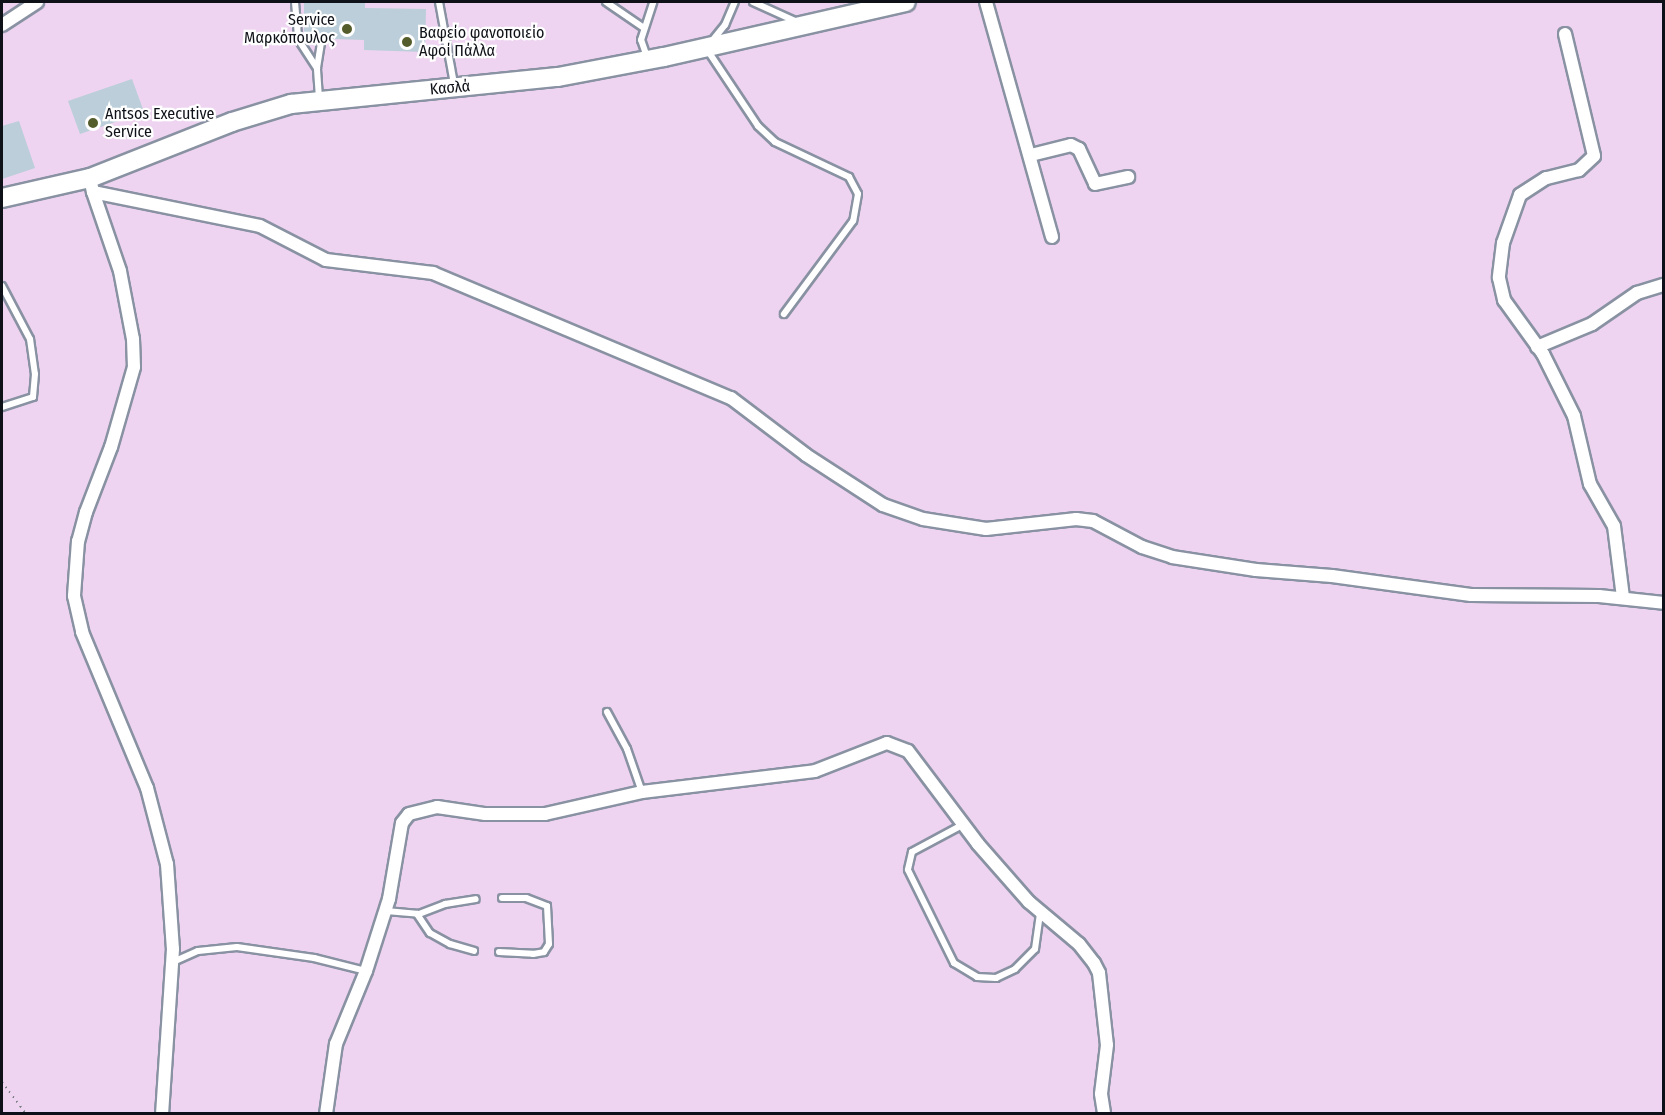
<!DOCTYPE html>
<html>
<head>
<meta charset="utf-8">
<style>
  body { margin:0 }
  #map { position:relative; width:1665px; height:1115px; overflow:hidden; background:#f1f5fc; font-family:"Fira Sans Condensed",sans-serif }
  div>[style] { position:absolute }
  .green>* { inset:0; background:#eed4f0 }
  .building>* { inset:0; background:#bbced9 }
  .path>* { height:2px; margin-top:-1px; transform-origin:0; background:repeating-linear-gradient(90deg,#7e8288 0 1.5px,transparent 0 6px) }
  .roads { filter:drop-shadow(2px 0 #8992a2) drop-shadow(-2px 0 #8992a2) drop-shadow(0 2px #8992a2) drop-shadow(0 -2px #8992a2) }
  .lane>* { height:6px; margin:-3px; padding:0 3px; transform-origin:3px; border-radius:3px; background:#fff }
  .street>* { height:12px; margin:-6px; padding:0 6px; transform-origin:6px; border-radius:6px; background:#fff }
  .secondary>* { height:18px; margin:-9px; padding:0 9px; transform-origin:9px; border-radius:9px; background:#fff }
  .dots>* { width:16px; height:16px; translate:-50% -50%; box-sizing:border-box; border:3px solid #fff; border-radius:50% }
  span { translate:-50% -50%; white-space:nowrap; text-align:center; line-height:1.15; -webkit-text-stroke:4.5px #fff; paint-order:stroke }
  .poi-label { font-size:16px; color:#0e1117 }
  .right { translate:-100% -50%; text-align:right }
  .left { translate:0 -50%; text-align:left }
  .street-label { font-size:16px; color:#0e1117 }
  .frame { position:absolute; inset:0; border:3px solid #0e1117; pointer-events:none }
</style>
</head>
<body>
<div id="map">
  <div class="green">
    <i style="clip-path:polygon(2px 2px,1663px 2px,1663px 1113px,2px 1113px)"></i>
  </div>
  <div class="building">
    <i style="clip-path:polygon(304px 2px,365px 2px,365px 8px,426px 9px,425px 52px,364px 50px,364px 40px,304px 38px)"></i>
    <i style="clip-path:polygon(132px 79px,144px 112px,80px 134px,68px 101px)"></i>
    <i style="clip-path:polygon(19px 121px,35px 168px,2px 179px,2px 126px)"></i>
  </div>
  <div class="path">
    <i style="left:2px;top:1082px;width:40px;rotate:53deg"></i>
  </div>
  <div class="roads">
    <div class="lane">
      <i style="left:295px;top:2px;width:37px;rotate:85deg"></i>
      <i style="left:298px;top:39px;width:35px;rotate:57deg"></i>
      <i style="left:439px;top:2px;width:83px;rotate:79.6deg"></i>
      <i style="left:606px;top:2px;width:46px;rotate:34.4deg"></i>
      <i style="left:753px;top:2px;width:48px;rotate:24.4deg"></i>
      <i style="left:712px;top:41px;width:21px;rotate:-51deg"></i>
      <i style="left:725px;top:25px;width:25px;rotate:-67deg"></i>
      <i style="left:708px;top:51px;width:90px;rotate:56.3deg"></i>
      <i style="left:758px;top:126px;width:23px;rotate:43deg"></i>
      <i style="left:775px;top:142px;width:82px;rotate:25.3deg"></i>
      <i style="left:849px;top:177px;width:19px;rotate:62deg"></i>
      <i style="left:858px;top:194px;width:27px;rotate:100deg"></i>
      <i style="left:853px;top:221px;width:116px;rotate:126.6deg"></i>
      <i style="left:647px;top:57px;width:18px;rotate:-109deg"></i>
      <i style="left:641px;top:40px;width:40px;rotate:-72deg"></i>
      <i style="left:319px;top:98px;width:30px;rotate:-94deg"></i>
      <i style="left:317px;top:68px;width:25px;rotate:-81deg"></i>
      <i style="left:2px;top:286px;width:60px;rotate:62.2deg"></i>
      <i style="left:30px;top:339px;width:35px;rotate:82deg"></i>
      <i style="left:35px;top:374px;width:23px;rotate:95deg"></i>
      <i style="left:33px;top:397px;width:33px;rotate:162deg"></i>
      <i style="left:607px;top:712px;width:42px;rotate:61.6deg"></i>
      <i style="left:627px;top:749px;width:46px;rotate:70.8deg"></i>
      <i style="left:964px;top:824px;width:59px;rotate:151.7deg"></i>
      <i style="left:912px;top:852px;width:18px;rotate:103deg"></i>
      <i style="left:908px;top:870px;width:104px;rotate:63.7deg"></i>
      <i style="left:954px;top:963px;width:27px;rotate:31deg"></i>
      <i style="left:977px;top:977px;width:19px;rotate:3deg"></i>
      <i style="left:996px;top:978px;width:21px;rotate:-25deg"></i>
      <i style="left:1015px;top:969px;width:28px;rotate:-45deg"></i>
      <i style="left:1035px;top:949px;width:36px;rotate:-82deg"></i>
      <i style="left:386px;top:911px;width:33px;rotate:5deg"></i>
      <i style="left:419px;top:914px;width:28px;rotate:-21deg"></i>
      <i style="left:445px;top:904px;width:31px;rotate:-9deg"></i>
      <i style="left:417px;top:914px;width:23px;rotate:56deg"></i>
      <i style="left:430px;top:933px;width:23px;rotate:29deg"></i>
      <i style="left:450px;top:944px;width:25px;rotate:16deg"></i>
      <i style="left:499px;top:952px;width:34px;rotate:3deg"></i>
      <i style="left:533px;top:954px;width:11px;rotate:-10deg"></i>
      <i style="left:544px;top:952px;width:9px;rotate:-58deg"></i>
      <i style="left:549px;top:944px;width:38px;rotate:-93deg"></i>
      <i style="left:547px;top:906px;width:22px;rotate:-159deg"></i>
      <i style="left:526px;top:898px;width:24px;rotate:180deg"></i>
      <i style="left:173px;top:962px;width:27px;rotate:-24deg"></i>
      <i style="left:198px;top:951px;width:39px;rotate:-6deg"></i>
      <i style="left:237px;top:947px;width:78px;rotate:8.1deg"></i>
      <i style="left:314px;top:958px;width:54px;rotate:14deg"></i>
    </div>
    <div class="street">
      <i style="left:986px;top:2px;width:244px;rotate:74.3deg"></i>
      <i style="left:2px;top:25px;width:42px;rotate:-33.3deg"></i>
      <i style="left:1565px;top:34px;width:125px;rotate:76.6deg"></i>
      <i style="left:1594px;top:156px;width:21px;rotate:137deg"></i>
      <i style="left:1579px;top:170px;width:34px;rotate:166deg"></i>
      <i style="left:1546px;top:178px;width:31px;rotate:147deg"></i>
      <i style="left:1520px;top:195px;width:51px;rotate:109.5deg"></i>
      <i style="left:1503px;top:243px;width:35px;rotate:97deg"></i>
      <i style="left:1499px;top:278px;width:23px;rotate:77deg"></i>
      <i style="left:1504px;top:300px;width:67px;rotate:54.2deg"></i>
      <i style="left:1543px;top:354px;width:69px;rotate:63.4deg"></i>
      <i style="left:1574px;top:416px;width:70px;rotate:76.8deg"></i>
      <i style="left:1590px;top:484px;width:48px;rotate:60.3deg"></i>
      <i style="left:1614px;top:526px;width:72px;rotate:82.8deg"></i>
      <i style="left:1031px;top:155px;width:41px;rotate:-14deg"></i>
      <i style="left:1071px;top:145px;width:9px;rotate:27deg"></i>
      <i style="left:1079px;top:149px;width:38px;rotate:65deg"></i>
      <i style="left:1095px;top:184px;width:34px;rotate:-12deg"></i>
      <i style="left:90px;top:178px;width:14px;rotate:78deg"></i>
      <i style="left:93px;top:192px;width:170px;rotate:11.5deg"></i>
      <i style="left:260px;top:226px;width:74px;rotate:27.3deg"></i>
      <i style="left:326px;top:260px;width:108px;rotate:6.9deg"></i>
      <i style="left:433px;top:273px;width:323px;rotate:22.8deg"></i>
      <i style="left:731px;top:398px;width:94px;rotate:37.2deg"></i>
      <i style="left:806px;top:455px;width:92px;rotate:33deg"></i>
      <i style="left:883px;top:505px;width:42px;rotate:19.3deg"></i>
      <i style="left:923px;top:519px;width:64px;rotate:9deg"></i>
      <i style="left:986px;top:529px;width:91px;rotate:-6.3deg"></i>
      <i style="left:1076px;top:519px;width:17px;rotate:7deg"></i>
      <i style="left:1093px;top:521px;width:55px;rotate:28deg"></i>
      <i style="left:1142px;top:547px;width:32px;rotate:18deg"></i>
      <i style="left:1172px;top:557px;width:85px;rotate:8.8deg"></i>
      <i style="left:1256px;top:570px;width:76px;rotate:4.5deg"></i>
      <i style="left:1332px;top:576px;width:140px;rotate:7.8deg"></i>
      <i style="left:1471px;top:595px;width:128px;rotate:0.4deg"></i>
      <i style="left:1599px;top:596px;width:65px;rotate:6.1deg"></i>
      <i style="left:93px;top:192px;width:83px;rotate:71.1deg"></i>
      <i style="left:120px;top:271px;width:69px;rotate:79.2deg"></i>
      <i style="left:133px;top:339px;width:28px;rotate:88deg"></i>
      <i style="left:134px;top:367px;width:83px;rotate:106deg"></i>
      <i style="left:111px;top:447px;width:70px;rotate:111deg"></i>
      <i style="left:86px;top:512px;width:30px;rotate:105deg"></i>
      <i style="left:78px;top:541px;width:55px;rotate:94.2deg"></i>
      <i style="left:74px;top:596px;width:37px;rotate:77deg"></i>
      <i style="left:82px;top:632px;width:169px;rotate:67.4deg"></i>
      <i style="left:147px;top:788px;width:79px;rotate:75.3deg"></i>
      <i style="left:167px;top:864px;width:85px;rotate:86deg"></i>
      <i style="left:173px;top:949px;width:165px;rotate:93.8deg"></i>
      <i style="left:1537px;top:347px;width:60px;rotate:-22.7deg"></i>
      <i style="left:1592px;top:324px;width:55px;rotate:-34.6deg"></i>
      <i style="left:1637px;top:293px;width:28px;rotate:-17deg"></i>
      <i style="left:326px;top:1114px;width:71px;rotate:-81.9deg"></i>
      <i style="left:336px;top:1044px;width:79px;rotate:-67.7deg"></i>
      <i style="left:366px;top:971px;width:76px;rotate:-72.3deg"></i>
      <i style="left:389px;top:899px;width:77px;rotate:-80.3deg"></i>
      <i style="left:402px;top:823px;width:11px;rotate:-52deg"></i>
      <i style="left:409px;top:814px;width:29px;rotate:-14deg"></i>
      <i style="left:437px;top:807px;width:49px;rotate:8.3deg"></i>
      <i style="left:485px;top:814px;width:60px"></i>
      <i style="left:545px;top:814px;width:99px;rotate:-12.8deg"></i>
      <i style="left:642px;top:792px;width:174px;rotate:-6.9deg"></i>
      <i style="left:815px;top:771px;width:77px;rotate:-21.3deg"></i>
      <i style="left:887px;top:743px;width:22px;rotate:21deg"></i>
      <i style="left:908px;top:751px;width:116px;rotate:53deg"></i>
      <i style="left:978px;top:844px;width:77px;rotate:48.7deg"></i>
      <i style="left:1029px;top:902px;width:65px;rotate:40deg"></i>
      <i style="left:1079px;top:944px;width:24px;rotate:52deg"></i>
      <i style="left:1094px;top:963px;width:11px;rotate:63deg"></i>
      <i style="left:1099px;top:973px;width:72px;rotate:83.7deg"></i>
      <i style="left:1107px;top:1045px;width:49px;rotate:97deg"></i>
      <i style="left:1101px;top:1094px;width:20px;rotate:81deg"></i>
    </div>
    <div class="secondary">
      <i style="left:2px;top:198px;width:90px;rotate:-12.8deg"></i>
      <i style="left:90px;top:178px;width:153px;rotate:-21.5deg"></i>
      <i style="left:232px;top:122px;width:62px;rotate:-17deg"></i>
      <i style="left:291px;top:104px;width:268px;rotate:-5.8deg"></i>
      <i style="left:558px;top:77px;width:108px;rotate:-10.7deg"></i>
      <i style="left:664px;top:57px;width:248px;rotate:-12.8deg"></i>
    </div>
  </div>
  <div class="dots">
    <i style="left:347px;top:29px;background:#555c2b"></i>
    <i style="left:407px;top:42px;background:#555c2b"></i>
    <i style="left:93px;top:123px;background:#555c2b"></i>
  </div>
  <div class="poi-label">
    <span class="right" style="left:335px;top:29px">Service<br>Μαρκόπουλος</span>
    <span class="left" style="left:419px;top:42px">Βαφείο φανοποιείο<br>Αφοί Πάλλα</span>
    <span class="left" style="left:105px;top:123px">Antsos Executive<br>Service</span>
  </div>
  <div class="street-label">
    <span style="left:450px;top:88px;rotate:-5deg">Κασλά</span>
  </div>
  <div class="frame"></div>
</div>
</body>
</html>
